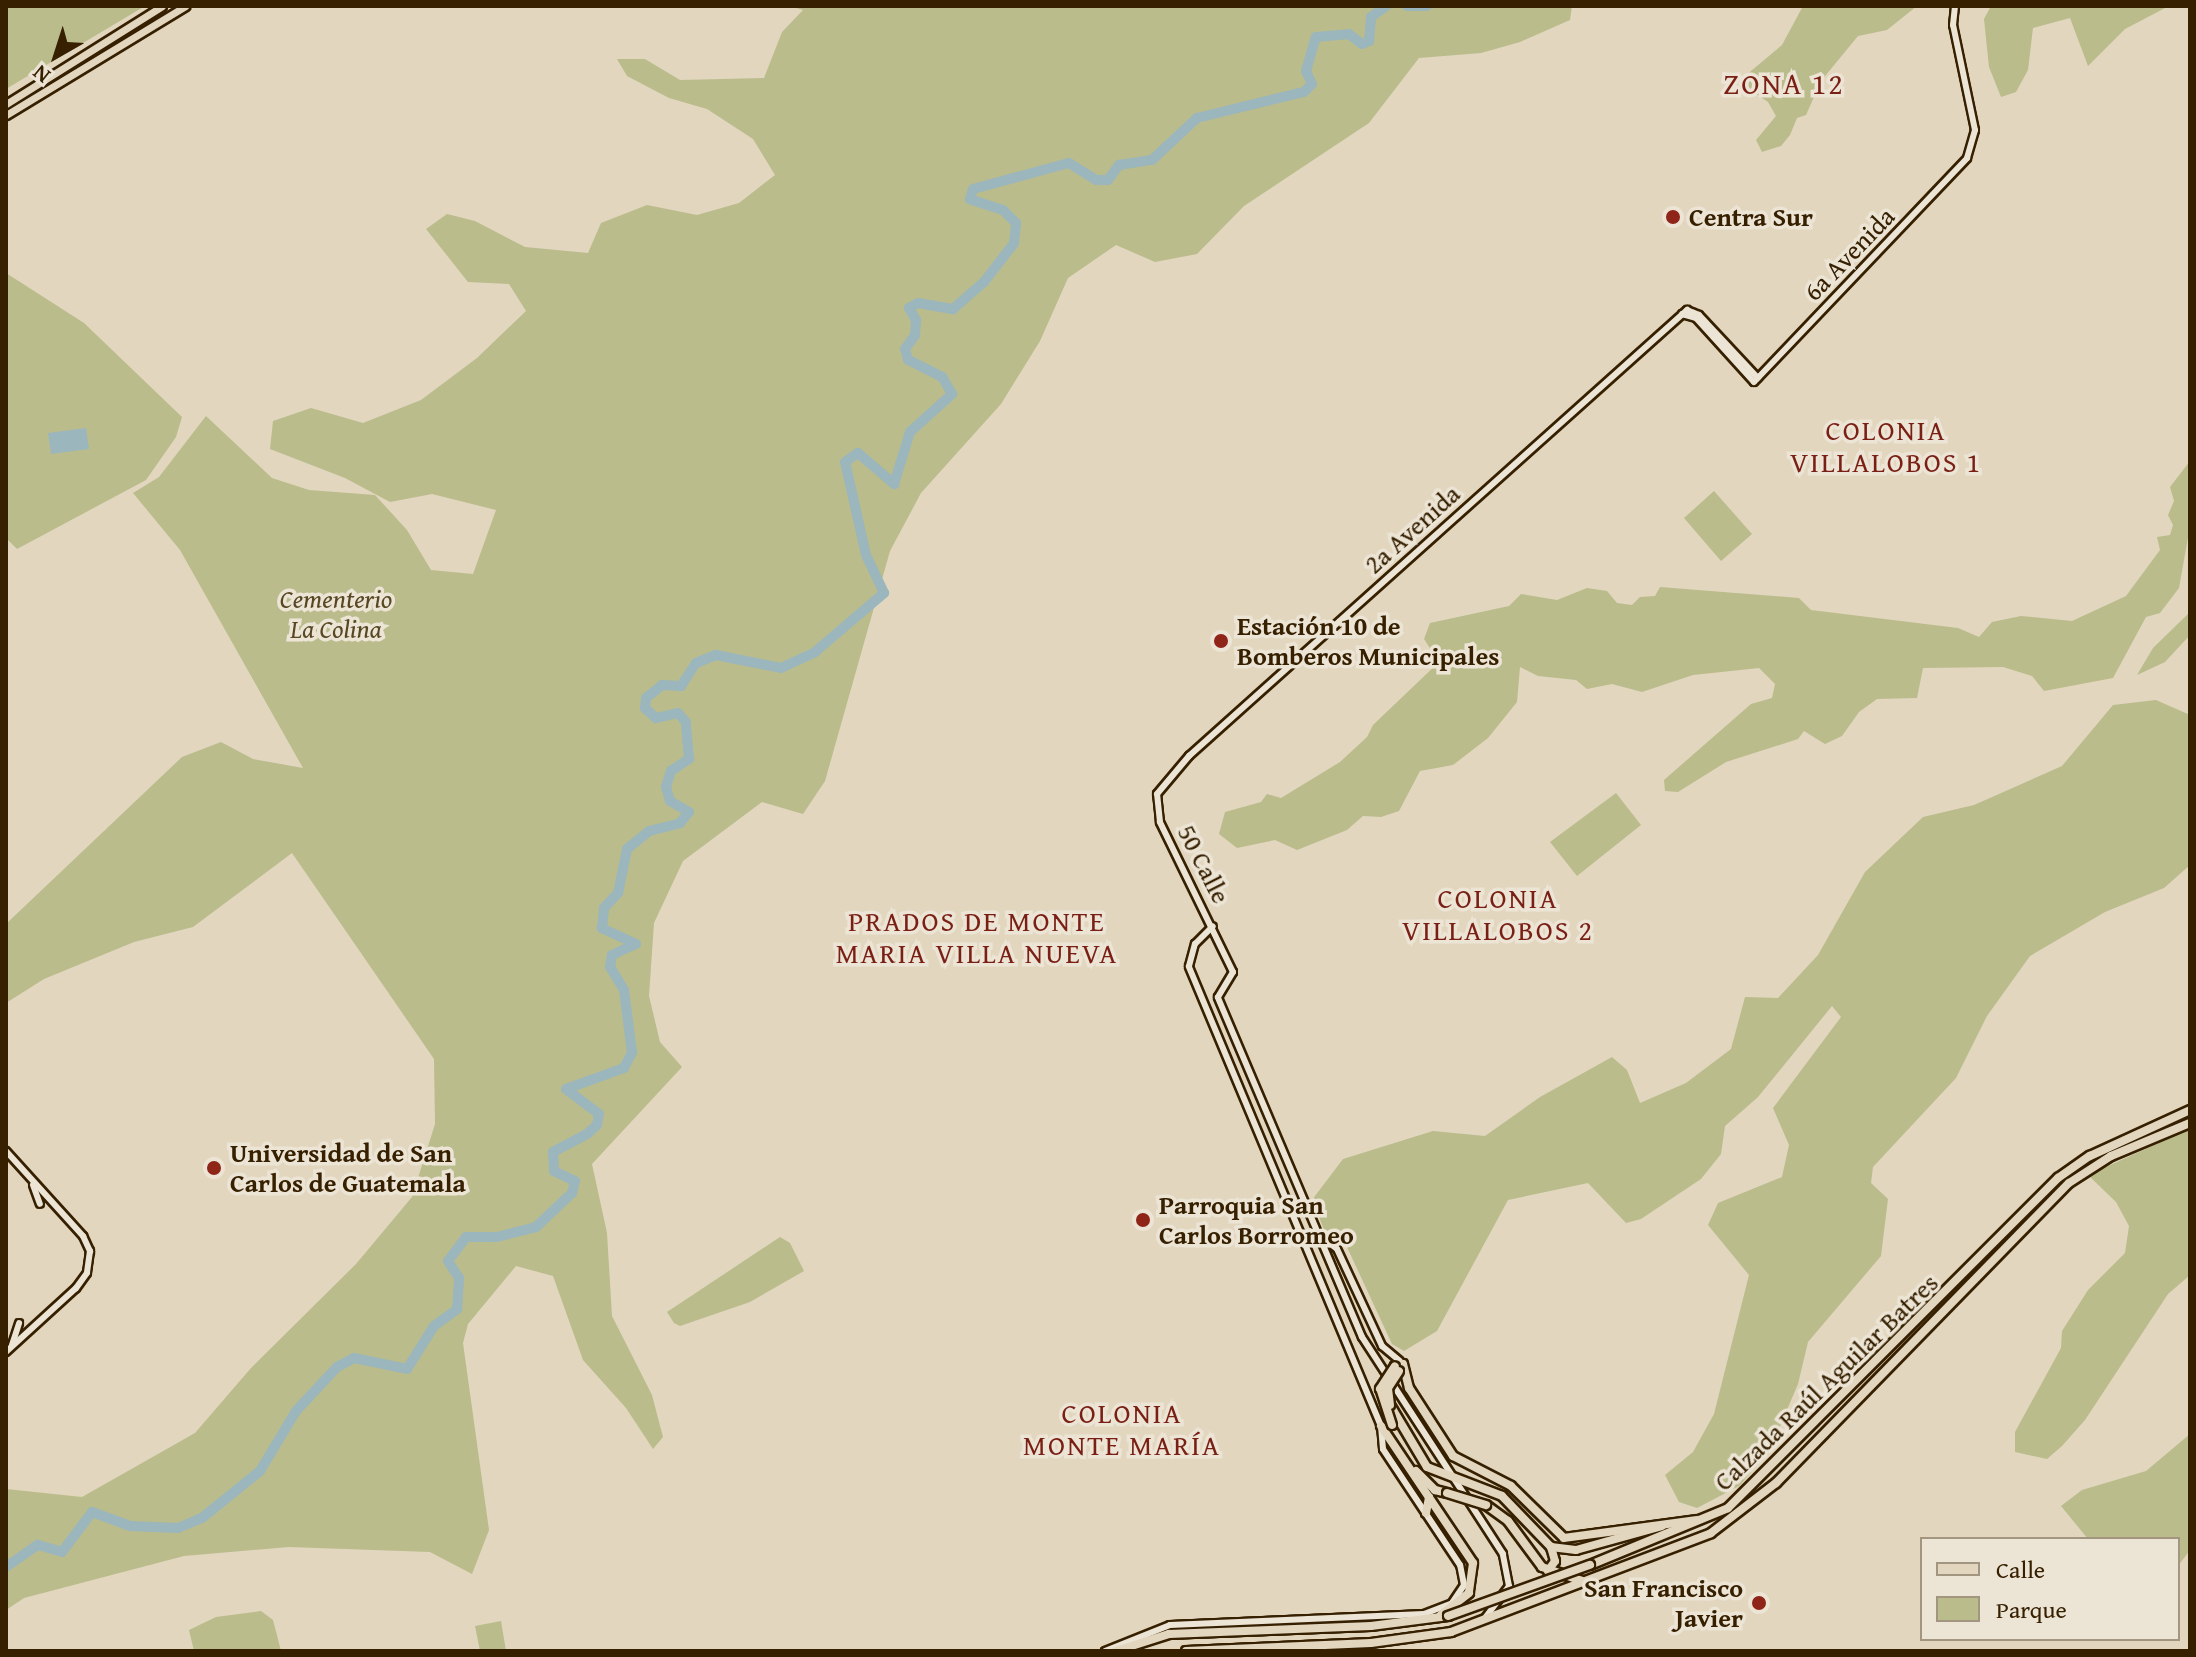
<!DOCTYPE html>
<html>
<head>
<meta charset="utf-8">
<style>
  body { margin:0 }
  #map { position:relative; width:2196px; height:1657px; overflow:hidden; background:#e2d6be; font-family:"Gentium Book Plus",serif }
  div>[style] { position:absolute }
  .green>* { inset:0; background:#babc8c }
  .water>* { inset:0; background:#9bb6bd }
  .river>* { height:10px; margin:-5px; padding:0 5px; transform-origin:5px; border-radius:5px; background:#9bb6bd }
  .roads { filter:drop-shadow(2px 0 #362000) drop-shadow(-2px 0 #362000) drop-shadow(0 2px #362000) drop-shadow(0 -2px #362000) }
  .secondary>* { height:6px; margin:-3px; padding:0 3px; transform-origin:3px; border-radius:3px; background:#ece4d5 }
  .primary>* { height:7px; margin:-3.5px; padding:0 3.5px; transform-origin:3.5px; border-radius:3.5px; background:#e2d6be }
  .highway>* { height:8px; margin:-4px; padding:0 4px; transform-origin:4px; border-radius:4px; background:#e2d6be }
  .bridges { filter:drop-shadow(2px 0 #362000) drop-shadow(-2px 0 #362000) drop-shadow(0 2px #362000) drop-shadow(0 -2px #362000) }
  .highway-bridge>* { height:8px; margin:-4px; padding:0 4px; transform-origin:4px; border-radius:4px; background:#e2d6be }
  .dots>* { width:22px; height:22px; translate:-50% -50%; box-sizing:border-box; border:4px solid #ece4d5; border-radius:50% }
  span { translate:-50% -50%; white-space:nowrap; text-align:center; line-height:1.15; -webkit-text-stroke:7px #ece4d5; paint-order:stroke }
  .poi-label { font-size:26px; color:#362000; font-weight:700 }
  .left { translate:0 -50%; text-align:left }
  .right { translate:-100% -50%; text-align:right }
  .street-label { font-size:26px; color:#362000 }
  .park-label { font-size:26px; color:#574723; font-style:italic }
  .neighbourhood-label { font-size:28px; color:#7a1f14; letter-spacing:2px }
  .quarter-label { font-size:30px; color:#7a1f14; letter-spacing:2px }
  .frame { position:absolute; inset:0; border:8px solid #362000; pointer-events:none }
  .legend { position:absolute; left:1920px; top:1537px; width:260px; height:104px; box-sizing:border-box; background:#ece4d5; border:2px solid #a39680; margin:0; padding:10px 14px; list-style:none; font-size:24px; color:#362000 }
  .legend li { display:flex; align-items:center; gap:16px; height:40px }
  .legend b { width:40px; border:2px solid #a39680 }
  .north { position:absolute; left:16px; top:16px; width:80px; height:80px; -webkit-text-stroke:6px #ece4d5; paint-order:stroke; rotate:219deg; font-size:22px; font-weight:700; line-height:32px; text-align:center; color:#362000 }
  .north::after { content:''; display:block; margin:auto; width:28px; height:36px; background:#362000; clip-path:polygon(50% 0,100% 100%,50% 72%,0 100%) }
</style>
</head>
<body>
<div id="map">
  <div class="green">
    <i style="clip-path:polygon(6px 6px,145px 6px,6px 89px)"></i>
    <i style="clip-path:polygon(790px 6px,1572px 6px,1570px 20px,1520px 42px,1481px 53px,1419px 58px,1369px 123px,1244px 206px,1197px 254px,1155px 262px,1116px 245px,1068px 278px,1040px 341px,1001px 404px,921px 493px,890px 551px,825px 781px,803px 814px,762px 802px,683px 861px,654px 923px,649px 996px,660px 1042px,682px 1067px,592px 1164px,607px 1233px,612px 1316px,652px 1395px,663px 1437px,653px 1449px,626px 1408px,583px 1360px,553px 1276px,516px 1266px,468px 1324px,463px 1343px,489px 1530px,472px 1574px,430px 1552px,289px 1547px,184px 1556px,24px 1598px,6px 1610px,6px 1489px,82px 1497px,195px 1433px,251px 1368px,356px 1264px,412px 1197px,435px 1124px,434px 1059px,292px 853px,193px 927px,134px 942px,44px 979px,6px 1003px,6px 924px,182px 757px,221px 742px,253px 759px,303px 768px,180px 550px,133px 493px,159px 477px,206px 416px,272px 478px,309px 490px,375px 495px,407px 530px,431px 570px,473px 574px,496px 510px,432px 494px,390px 502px,345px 478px,270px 449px,273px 421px,311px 408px,363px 423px,421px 400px,477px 358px,526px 311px,509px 284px,468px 282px,426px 229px,447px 214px,475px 221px,525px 247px,588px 253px,601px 223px,647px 205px,697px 215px,739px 203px,775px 175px,753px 139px,707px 109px,669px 98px,627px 76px,617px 59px,645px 59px,680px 80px,764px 78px,782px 32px,803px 10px)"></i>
    <i style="clip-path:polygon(1803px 6px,1917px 6px,1887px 30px,1858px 36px,1821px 81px,1806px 115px,1797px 118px,1790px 135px,1781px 146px,1762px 152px,1756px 140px,1776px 116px,1768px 102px,1746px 87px,1745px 76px,1782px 45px)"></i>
    <i style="clip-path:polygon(1991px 6px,2169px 6px,2125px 29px,2088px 66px,2070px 18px,2033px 28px,2028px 70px,2016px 92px,2001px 97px,1989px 67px,1984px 19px)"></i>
    <i style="clip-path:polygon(6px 273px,84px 323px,182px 417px,176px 437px,146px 480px,17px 549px,6px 538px)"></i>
    <i style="clip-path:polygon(2190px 461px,2190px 526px,2179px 588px,2160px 613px,2146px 617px,2113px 678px,2044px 691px,2032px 676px,2003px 667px,1923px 668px,1917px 698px,1877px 699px,1859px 712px,1842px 736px,1825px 744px,1804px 731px,1798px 739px,1726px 762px,1678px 792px,1665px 791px,1664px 780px,1751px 704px,1772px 698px,1775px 684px,1759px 668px,1693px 675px,1642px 692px,1612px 684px,1587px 689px,1576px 680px,1538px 676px,1520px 667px,1517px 702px,1488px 738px,1453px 765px,1420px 771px,1399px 811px,1381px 817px,1363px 816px,1347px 830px,1297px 850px,1275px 840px,1237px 848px,1219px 834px,1225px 812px,1261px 802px,1267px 794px,1281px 798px,1340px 762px,1367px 737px,1373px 725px,1439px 662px,1424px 639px,1430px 623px,1509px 606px,1521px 594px,1557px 600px,1587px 588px,1607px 591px,1617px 603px,1632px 605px,1640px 597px,1655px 596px,1660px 587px,1799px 598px,1811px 610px,1958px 628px,1979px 637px,1992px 622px,2021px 616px,2072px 621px,2126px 596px,2160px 550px,2157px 537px,2170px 535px,2173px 525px,2168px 515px,2174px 501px,2170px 487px)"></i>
    <i style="clip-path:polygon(1714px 491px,1752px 534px,1721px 561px,1684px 518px)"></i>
    <i style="clip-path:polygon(2190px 612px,2190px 635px,2165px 662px,2137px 675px,2153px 648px)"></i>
    <i style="clip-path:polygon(2156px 700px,2190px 715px,2190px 865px,2164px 888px,2105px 912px,2030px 956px,1987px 1016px,1956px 1078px,1873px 1167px,1871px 1183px,1888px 1199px,1881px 1256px,1808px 1342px,1798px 1384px,1768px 1454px,1739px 1486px,1697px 1508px,1679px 1502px,1665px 1475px,1693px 1452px,1714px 1414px,1749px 1275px,1708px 1225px,1718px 1203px,1782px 1177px,1789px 1145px,1773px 1108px,1841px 1017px,1832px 1006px,1758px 1097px,1725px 1126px,1721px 1154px,1701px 1179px,1641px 1219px,1626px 1223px,1588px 1183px,1508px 1200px,1437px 1331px,1404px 1351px,1392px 1344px,1346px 1245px,1325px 1232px,1312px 1200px,1343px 1159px,1433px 1131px,1485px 1136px,1540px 1097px,1612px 1057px,1627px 1070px,1640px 1103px,1686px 1083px,1731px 1049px,1745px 997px,1778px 998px,1818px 955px,1865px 872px,1923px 817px,1974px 805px,2062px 766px,2113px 705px)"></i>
    <i style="clip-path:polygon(1616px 793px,1641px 825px,1577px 876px,1550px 842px)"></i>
    <i style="clip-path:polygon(2190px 1129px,2190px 1275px,2168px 1294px,2085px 1420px,2062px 1446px,2047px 1459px,2015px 1452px,2015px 1432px,2061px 1348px,2062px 1331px,2088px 1290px,2125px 1253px,2129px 1226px,2116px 1202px,2088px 1175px)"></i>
    <i style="clip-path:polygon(780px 1237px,790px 1243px,804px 1271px,750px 1302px,680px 1326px,674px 1323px,667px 1312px)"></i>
    <i style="clip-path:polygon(2190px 1434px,2190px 1550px,2178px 1566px,2178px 1539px,2088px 1539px,2061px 1506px,2082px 1490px,2146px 1471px)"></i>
    <i style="clip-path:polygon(261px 1611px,273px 1620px,281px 1651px,194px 1651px,189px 1630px,216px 1617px)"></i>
    <i style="clip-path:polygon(501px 1621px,506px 1651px,480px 1651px,475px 1626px)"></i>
  </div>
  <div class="water">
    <i style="clip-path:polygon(86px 428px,89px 449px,51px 454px,48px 433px)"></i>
  </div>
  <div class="river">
    <i style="left:1407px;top:6px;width:20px"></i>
    <i style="left:6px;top:1567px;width:39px;rotate:-35deg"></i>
    <i style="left:38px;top:1545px;width:25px;rotate:16deg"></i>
    <i style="left:62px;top:1552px;width:50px;rotate:-53.1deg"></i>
    <i style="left:92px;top:1512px;width:40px;rotate:20.2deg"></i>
    <i style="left:130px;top:1526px;width:48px;rotate:2.4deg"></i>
    <i style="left:178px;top:1528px;width:26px;rotate:-23deg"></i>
    <i style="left:202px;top:1518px;width:75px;rotate:-39deg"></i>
    <i style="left:260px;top:1471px;width:70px;rotate:-59deg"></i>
    <i style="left:296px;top:1411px;width:60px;rotate:-47deg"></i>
    <i style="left:337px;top:1367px;width:19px;rotate:-28deg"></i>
    <i style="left:354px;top:1358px;width:54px;rotate:11.7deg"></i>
    <i style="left:407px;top:1369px;width:51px;rotate:-57.9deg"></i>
    <i style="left:434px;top:1326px;width:29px;rotate:-36deg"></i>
    <i style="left:457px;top:1309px;width:31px;rotate:-86deg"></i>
    <i style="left:459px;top:1278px;width:20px;rotate:-123deg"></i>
    <i style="left:448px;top:1261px;width:30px;rotate:-53deg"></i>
    <i style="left:466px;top:1237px;width:31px"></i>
    <i style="left:497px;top:1237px;width:40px;rotate:-14.4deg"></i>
    <i style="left:536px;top:1227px;width:50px;rotate:-43.4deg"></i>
    <i style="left:572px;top:1193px;width:12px;rotate:-76deg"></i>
    <i style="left:575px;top:1181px;width:23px;rotate:-155deg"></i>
    <i style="left:554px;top:1171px;width:19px;rotate:-93deg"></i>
    <i style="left:553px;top:1152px;width:40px;rotate:-28deg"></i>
    <i style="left:588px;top:1133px;width:12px;rotate:-42deg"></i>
    <i style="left:597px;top:1125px;width:11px;rotate:-80deg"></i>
    <i style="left:599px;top:1114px;width:41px;rotate:-142.9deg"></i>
    <i style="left:566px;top:1089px;width:62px;rotate:-19.9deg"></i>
    <i style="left:624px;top:1068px;width:18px;rotate:-63deg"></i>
    <i style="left:632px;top:1052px;width:63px;rotate:-97.4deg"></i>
    <i style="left:624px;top:990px;width:27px;rotate:-121deg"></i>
    <i style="left:610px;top:967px;width:12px;rotate:-81deg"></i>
    <i style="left:612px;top:955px;width:26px;rotate:-25deg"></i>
    <i style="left:636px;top:944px;width:38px;rotate:-155deg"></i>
    <i style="left:602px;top:928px;width:20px;rotate:-84deg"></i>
    <i style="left:604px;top:908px;width:21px;rotate:-47deg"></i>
    <i style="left:618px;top:893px;width:45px;rotate:-78.4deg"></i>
    <i style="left:627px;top:849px;width:28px;rotate:-39deg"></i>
    <i style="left:649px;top:831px;width:32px;rotate:-14deg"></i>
    <i style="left:680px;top:823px;width:14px;rotate:-51deg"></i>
    <i style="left:689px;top:812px;width:22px;rotate:-150deg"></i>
    <i style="left:670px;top:801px;width:15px;rotate:-106deg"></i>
    <i style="left:666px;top:787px;width:17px;rotate:-73deg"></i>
    <i style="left:671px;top:771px;width:22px;rotate:-34deg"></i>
    <i style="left:689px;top:759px;width:37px;rotate:-95deg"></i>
    <i style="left:686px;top:722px;width:12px;rotate:-132deg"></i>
    <i style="left:678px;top:713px;width:23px;rotate:167deg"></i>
    <i style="left:656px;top:718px;width:15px;rotate:-138deg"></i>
    <i style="left:645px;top:708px;width:10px;rotate:-84deg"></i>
    <i style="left:646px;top:698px;width:21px;rotate:-39deg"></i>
    <i style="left:662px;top:685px;width:19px;rotate:3deg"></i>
    <i style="left:681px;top:686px;width:27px;rotate:-57deg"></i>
    <i style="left:696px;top:663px;width:22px;rotate:-22deg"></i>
    <i style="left:716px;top:655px;width:66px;rotate:11.3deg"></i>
    <i style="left:781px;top:668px;width:38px;rotate:-25deg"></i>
    <i style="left:815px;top:652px;width:91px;rotate:-40.5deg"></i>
    <i style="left:884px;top:593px;width:42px;rotate:-115.3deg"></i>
    <i style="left:866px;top:555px;width:95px;rotate:-102.7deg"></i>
    <i style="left:845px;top:462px;width:16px;rotate:-35deg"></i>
    <i style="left:858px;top:453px;width:48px;rotate:40.7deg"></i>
    <i style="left:894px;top:484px;width:54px;rotate:-72.9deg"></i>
    <i style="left:910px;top:432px;width:57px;rotate:-42.1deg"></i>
    <i style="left:952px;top:394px;width:20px;rotate:-120deg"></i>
    <i style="left:942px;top:377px;width:38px;rotate:-153deg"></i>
    <i style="left:908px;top:360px;width:11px;rotate:-105deg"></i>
    <i style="left:905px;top:349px;width:17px;rotate:-54deg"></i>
    <i style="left:915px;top:335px;width:15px;rotate:-86deg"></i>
    <i style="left:916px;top:320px;width:14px;rotate:-120deg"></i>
    <i style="left:909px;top:308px;width:10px;rotate:-29deg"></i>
    <i style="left:918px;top:303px;width:36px;rotate:10deg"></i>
    <i style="left:953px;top:309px;width:41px;rotate:-41.1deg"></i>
    <i style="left:984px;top:282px;width:49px;rotate:-52.4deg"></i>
    <i style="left:1014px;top:243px;width:20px;rotate:-84deg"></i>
    <i style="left:1016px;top:223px;width:18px;rotate:-135deg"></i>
    <i style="left:1003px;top:210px;width:35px;rotate:-162deg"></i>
    <i style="left:970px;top:199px;width:10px;rotate:-73deg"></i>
    <i style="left:973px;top:189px;width:99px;rotate:-15.2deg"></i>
    <i style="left:1069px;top:163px;width:32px;rotate:32deg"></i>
    <i style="left:1096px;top:180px;width:12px"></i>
    <i style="left:1108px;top:180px;width:19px;rotate:-54deg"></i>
    <i style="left:1119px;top:165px;width:33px;rotate:-9deg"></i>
    <i style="left:1152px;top:160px;width:62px;rotate:-43deg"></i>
    <i style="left:1197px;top:118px;width:110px;rotate:-13.7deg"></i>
    <i style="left:1304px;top:92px;width:11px;rotate:-45deg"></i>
    <i style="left:1312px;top:84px;width:14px;rotate:-115deg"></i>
    <i style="left:1306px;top:71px;width:35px;rotate:-74deg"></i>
    <i style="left:1316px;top:37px;width:33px;rotate:-5deg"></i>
    <i style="left:1349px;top:34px;width:16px;rotate:38deg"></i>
    <i style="left:1362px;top:44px;width:8px;rotate:-23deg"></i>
    <i style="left:1369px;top:41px;width:24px;rotate:-85deg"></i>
    <i style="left:1371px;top:17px;width:19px;rotate:-36deg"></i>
  </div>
  <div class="roads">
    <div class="secondary">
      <i style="left:1682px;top:314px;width:15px;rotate:16deg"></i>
      <i style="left:1696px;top:318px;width:86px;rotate:47.8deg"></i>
      <i style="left:1754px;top:382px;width:309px;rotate:-46.4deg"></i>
      <i style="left:1967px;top:158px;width:29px;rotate:-74deg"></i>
      <i style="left:1975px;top:130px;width:107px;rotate:-101.8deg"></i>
      <i style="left:1953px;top:25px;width:19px;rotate:-84deg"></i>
      <i style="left:6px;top:1151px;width:115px;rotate:47.8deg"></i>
      <i style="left:83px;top:1236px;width:17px;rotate:65deg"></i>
      <i style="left:90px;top:1251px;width:22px;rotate:98deg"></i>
      <i style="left:87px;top:1273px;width:19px;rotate:126deg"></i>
      <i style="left:76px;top:1288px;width:95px;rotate:137.6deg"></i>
      <i style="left:33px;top:1185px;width:20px;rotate:70deg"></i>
      <i style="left:1320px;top:1236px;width:21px;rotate:37deg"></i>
      <i style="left:1337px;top:1249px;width:107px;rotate:65.1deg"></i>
      <i style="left:1382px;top:1346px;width:23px;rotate:40deg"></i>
      <i style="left:12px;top:1345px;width:23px;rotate:-72deg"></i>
      <i style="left:1485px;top:1618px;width:40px;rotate:-53deg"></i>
      <i style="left:1509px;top:1586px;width:33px;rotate:-101deg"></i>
      <i style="left:1503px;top:1554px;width:259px;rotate:-123deg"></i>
      <i style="left:1362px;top:1337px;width:369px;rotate:-113deg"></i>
      <i style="left:1218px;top:997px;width:29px;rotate:-59deg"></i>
      <i style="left:1233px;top:972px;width:167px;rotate:-116deg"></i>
      <i style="left:1160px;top:822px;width:28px;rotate:-96deg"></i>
      <i style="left:1157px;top:794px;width:50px;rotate:-49.9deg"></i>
      <i style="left:1189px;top:756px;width:669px;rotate:-41.85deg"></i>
      <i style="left:1687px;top:310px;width:13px;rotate:23deg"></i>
      <i style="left:1699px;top:315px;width:86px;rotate:46.9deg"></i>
      <i style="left:1105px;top:1651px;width:70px;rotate:-21.8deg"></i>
      <i style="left:1170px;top:1625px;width:254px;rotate:-2.5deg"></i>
      <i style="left:1424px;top:1614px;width:30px;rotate:-21deg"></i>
      <i style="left:1452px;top:1603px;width:22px;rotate:-56deg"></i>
      <i style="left:1464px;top:1585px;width:20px;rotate:-101deg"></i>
      <i style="left:1460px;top:1565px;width:139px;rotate:-123.6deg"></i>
      <i style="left:1383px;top:1449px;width:23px;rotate:-95deg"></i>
      <i style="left:1381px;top:1426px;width:498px;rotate:-112.7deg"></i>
      <i style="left:1189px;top:966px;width:23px;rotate:-75deg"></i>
      <i style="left:1195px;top:944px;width:25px;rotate:-45deg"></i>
    </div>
    <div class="primary">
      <i style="left:6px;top:104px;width:184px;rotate:-32.1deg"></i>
      <i style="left:6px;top:115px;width:210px;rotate:-31.3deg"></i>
    </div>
    <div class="highway">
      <i style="left:1395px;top:1366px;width:8px;rotate:-14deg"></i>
      <i style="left:1403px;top:1364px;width:25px;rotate:76deg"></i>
      <i style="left:1409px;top:1388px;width:81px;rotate:57.1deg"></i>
      <i style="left:1453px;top:1456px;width:65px;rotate:27.3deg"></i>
      <i style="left:1511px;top:1486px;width:74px;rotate:44.5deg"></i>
      <i style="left:1564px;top:1538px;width:134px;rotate:-7.7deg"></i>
      <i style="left:1390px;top:1405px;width:72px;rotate:59.2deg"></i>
      <i style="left:1427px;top:1467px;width:80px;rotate:21.1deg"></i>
      <i style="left:1502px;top:1496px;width:71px;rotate:46.1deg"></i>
      <i style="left:1551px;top:1547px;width:25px;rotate:7deg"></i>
      <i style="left:1576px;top:1550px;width:89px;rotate:-15.6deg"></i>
      <i style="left:1381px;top:1426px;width:165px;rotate:56.1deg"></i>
      <i style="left:1473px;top:1563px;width:30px;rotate:98deg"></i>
      <i style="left:1469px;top:1593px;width:36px;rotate:142deg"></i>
      <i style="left:1416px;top:1471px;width:27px;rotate:45deg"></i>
      <i style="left:1435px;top:1490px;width:12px;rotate:14deg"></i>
      <i style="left:1486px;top:1505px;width:27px;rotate:36deg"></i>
      <i style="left:1508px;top:1521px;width:57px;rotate:53.5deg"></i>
      <i style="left:1542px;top:1567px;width:46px;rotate:19.2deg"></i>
      <i style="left:1426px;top:1513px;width:16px;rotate:-79deg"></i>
      <i style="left:1590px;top:1565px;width:149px;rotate:-22.4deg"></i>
      <i style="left:1728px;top:1508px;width:467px;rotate:-45deg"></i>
      <i style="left:2058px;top:1178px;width:39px;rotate:-35deg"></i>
      <i style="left:2090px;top:1156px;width:110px;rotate:-24.7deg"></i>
      <i style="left:1548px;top:1571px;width:12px;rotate:-55deg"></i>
      <i style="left:1555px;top:1561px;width:15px;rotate:-106deg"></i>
      <i style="left:1116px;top:1651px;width:56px;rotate:-17.8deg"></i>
      <i style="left:1169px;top:1634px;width:202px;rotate:-2.3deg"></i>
      <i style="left:1371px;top:1626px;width:78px;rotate:-7.4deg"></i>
      <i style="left:1186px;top:1651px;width:185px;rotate:-2.5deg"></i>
      <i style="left:1371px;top:1643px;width:81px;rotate:-7.8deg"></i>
      <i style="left:1451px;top:1632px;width:278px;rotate:-20.8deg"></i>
      <i style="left:1711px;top:1533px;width:82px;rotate:-37.6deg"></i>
      <i style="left:1776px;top:1483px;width:419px;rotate:-45.7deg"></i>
      <i style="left:2069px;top:1183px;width:50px;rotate:-32.7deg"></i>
      <i style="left:2111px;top:1156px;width:86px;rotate:-22.7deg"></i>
    </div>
  </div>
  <div class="bridges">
    <div class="highway-bridge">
      <i style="left:1390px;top:1405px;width:17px;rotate:-97deg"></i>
      <i style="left:1388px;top:1388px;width:20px;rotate:-57deg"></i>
      <i style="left:1392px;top:1425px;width:38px;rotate:-108deg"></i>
      <i style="left:1380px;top:1389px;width:27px;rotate:-57deg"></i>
      <i style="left:1447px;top:1493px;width:41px;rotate:17.1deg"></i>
      <i style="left:1448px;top:1616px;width:151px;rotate:-19.8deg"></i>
    </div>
  </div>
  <div class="dots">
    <i style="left:1673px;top:217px;background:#8f2418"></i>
    <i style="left:1221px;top:641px;background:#8f2418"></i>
    <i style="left:214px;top:1168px;background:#8f2418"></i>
    <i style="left:1143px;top:1220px;background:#8f2418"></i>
    <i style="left:1759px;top:1603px;background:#8f2418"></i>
  </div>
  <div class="poi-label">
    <span class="left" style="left:1689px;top:217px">Centra Sur</span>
    <span class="left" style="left:1237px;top:641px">Estación 10 de<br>Bomberos Municipales</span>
    <span class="left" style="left:230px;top:1168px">Universidad de San<br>Carlos de Guatemala</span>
    <span class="left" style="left:1159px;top:1220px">Parroquia San<br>Carlos Borromeo</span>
    <span class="right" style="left:1743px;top:1603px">San Francisco<br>Javier</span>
  </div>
  <div class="street-label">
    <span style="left:1849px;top:254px;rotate:-46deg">6a Avenida</span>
    <span style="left:1412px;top:529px;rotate:-42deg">2a Avenida</span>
    <span style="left:1204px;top:864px;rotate:63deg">50 Calle</span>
    <span style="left:1826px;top:1382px;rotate:-44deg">Calzada Raúl Aguilar Batres</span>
  </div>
  <div class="park-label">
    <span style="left:336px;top:614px">Cementerio<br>La Colina</span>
  </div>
  <div class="neighbourhood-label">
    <span style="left:1886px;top:446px">COLONIA<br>VILLALOBOS 1</span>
    <span style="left:1498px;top:914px">COLONIA<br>VILLALOBOS 2</span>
    <span style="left:977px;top:937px">PRADOS DE MONTE<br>MARIA VILLA NUEVA</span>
    <span style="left:1122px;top:1429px">COLONIA<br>MONTE MARÍA</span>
  </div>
  <div class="quarter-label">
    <span style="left:1784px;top:83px">ZONA 12</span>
  </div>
  <div class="frame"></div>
  <ul class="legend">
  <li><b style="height:10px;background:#e2d6be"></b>Calle</li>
  <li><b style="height:22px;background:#babc8c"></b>Parque</li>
  </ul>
  <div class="north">N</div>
</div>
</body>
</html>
